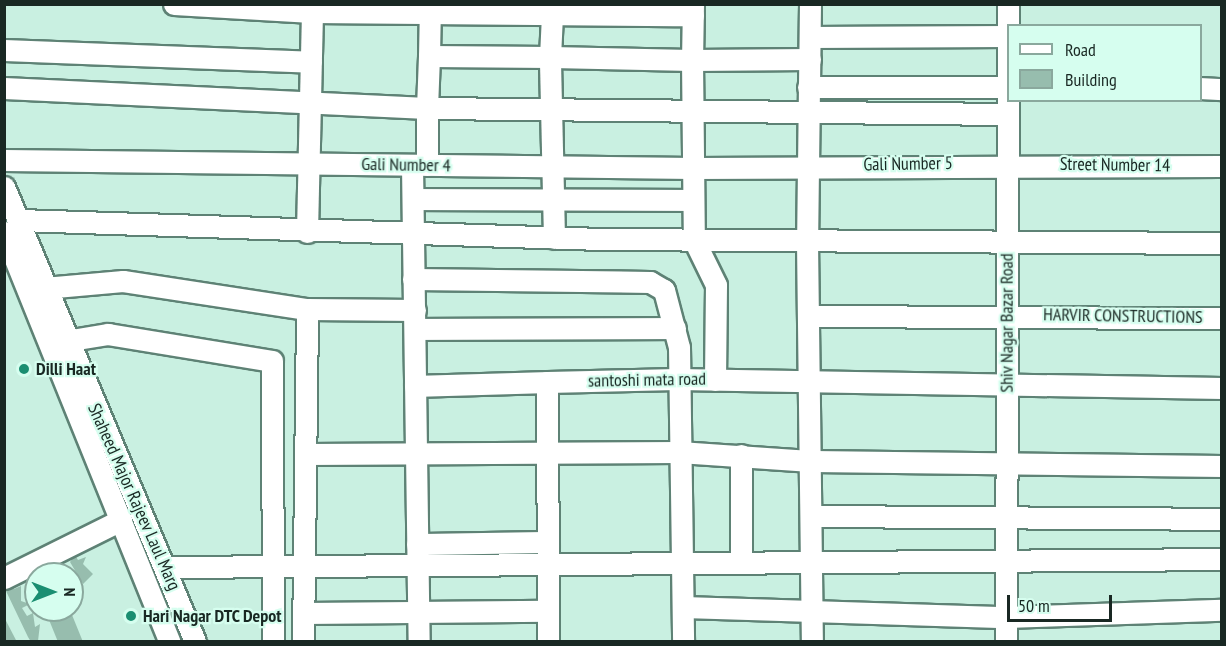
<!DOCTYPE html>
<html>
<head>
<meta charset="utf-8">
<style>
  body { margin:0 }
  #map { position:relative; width:1226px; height:646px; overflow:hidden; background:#c9f0e1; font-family:"PT Sans Narrow",sans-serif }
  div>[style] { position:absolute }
  .building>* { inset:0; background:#97bdae }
  .roads { filter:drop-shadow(2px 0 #5e8275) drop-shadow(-2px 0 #5e8275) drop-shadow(0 2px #5e8275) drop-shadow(0 -2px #5e8275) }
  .minor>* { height:21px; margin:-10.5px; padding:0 10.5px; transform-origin:10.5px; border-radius:10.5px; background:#fff }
  .dots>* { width:16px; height:16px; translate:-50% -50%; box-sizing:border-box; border:3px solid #d6feef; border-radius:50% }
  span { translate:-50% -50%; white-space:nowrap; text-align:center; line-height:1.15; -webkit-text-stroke:4.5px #d6feef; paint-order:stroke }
  .street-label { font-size:18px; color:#192823 }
  .poi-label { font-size:18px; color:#192823; font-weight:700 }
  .left { translate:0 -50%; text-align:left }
  .frame { position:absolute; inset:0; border:6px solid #192823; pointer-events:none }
  .legend { position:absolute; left:1007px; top:24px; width:195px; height:78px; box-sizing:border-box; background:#d6feef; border:2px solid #8aa89d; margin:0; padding:8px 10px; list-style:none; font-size:18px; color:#192823 }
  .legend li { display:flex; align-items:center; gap:12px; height:30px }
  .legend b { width:30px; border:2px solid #8aa89d }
  .north { position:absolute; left:24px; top:562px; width:60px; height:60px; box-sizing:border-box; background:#d6feef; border:2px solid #8aa89d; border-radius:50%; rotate:90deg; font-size:16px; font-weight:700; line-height:24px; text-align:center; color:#192823 }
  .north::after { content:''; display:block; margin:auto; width:21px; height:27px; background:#1a8e71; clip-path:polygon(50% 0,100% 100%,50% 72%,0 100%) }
  .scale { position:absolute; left:1007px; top:595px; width:105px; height:27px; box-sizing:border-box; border:3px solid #192823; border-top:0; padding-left:8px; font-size:18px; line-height:21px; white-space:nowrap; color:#192823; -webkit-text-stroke:4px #d6feef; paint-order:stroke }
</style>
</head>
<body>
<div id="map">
  <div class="building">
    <i style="clip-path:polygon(75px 555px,78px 560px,86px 557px,83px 564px,93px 574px,83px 584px,70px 562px)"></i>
    <i style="clip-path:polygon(13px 584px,14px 589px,21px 586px,21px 601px,30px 604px,22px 608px,27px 616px,33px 613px,35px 627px,40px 624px,38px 641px,47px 642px,31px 642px,28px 637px,6px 591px)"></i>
    <i style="clip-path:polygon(45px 610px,70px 610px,83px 642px,58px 642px)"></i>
    <i style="clip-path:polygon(4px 617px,17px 642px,4px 642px)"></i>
  </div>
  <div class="roads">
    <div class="minor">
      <i style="left:174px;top:4px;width:138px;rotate:3.3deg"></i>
      <i style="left:312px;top:12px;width:381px;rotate:0.5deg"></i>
      <i style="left:693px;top:4px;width:56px;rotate:91deg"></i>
      <i style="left:692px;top:60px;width:118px;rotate:-0.5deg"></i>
      <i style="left:810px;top:4px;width:237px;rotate:90.7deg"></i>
      <i style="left:807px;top:241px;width:401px;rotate:89.3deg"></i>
      <i style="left:810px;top:37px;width:197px;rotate:-0.3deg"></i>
      <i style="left:4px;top:50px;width:307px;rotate:2.2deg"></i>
      <i style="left:429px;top:56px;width:52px;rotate:-88.9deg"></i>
      <i style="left:808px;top:87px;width:200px"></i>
      <i style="left:4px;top:88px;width:423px;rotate:2.7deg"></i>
      <i style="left:427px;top:108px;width:52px;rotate:-87.8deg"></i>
      <i style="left:429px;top:56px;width:121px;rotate:0.5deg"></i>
      <i style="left:550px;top:57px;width:43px;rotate:-87.3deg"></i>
      <i style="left:1200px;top:88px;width:22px;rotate:3deg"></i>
      <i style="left:4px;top:160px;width:689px;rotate:0.67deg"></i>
      <i style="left:693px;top:168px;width:529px;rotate:-0.22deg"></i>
      <i style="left:412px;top:165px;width:477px;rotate:89.2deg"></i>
      <i style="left:427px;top:165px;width:57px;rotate:-90deg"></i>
      <i style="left:427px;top:108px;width:580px;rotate:0.59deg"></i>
      <i style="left:4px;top:187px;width:493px;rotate:67.2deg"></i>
      <i style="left:414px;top:199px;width:279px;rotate:0.2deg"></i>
      <i style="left:19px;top:220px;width:583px;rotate:1.87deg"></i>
      <i style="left:602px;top:239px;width:620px;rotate:0.37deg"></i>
      <i style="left:4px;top:232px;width:442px;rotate:68deg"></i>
      <i style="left:307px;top:232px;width:228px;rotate:-88.7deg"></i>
      <i style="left:554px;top:238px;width:181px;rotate:-91.3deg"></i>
      <i style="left:550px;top:57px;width:142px;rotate:1.2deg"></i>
      <i style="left:692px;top:60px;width:180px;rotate:89.4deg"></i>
      <i style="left:694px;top:240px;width:50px;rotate:63.9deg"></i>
      <i style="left:716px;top:285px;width:95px;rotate:90.6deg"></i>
      <i style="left:413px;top:279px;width:237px;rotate:0.7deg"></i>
      <i style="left:650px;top:282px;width:16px;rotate:30deg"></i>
      <i style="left:664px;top:290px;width:59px;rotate:75.3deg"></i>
      <i style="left:679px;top:347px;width:295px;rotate:89.2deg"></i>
      <i style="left:44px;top:288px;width:79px;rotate:-5.1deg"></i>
      <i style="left:123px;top:281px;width:186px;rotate:8.7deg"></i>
      <i style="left:307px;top:309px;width:108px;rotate:0.5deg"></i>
      <i style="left:809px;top:316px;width:413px;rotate:0.3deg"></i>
      <i style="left:415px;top:329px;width:260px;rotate:-0.2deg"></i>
      <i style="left:65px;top:341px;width:44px;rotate:-9.2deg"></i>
      <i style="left:108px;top:334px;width:166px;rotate:9.3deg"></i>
      <i style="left:272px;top:361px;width:281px;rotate:89.8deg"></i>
      <i style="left:415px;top:386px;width:132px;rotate:-1.7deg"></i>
      <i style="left:306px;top:454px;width:373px;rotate:-0.3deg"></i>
      <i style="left:679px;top:452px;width:133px;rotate:3.9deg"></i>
      <i style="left:812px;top:461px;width:410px;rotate:0.7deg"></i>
      <i style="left:741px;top:455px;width:104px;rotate:90deg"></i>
      <i style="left:812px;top:516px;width:410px;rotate:0.4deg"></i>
      <i style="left:417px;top:544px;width:131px;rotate:-0.9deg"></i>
      <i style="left:166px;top:567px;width:1056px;rotate:-0.43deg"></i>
      <i style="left:4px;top:578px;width:131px;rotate:-26.4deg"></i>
      <i style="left:683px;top:607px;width:323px;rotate:1.8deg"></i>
      <i style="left:1006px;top:617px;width:216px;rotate:-1.9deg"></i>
      <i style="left:304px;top:613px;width:244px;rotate:-0.5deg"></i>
      <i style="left:303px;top:642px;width:333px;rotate:-89.3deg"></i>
      <i style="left:548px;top:642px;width:260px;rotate:-90.2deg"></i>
      <i style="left:547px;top:382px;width:130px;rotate:-1.3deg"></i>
      <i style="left:677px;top:379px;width:545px;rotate:0.95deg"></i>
      <i style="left:1006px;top:642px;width:638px;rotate:-89.82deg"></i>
    </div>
  </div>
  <div class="dots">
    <i style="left:24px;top:369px;background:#1a8e71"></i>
    <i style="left:131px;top:616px;background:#1a8e71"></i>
  </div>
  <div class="street-label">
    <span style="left:908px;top:164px;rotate:-1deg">Gali Number 5</span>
    <span style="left:406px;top:165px;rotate:1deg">Gali Number 4</span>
    <span style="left:1115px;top:165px;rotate:1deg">Street Number 14</span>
    <span style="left:1123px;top:316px;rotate:1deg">HARVIR CONSTRUCTIONS</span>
    <span style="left:1007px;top:323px;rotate:-90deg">Shiv Nagar Bazar Road</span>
    <span style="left:647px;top:380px;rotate:-1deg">santoshi mata road</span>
    <span style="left:134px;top:497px;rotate:66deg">Shaheed Major Rajeev Laul Marg</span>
  </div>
  <div class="poi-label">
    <span class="left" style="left:36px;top:369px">Dilli Haat</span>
    <span class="left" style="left:143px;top:616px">Hari Nagar DTC Depot</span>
  </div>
  <div class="frame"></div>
  <ul class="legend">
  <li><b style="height:8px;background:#fff"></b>Road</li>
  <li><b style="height:16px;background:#97bdae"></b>Building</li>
  </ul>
  <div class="north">N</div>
  <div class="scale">50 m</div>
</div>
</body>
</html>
